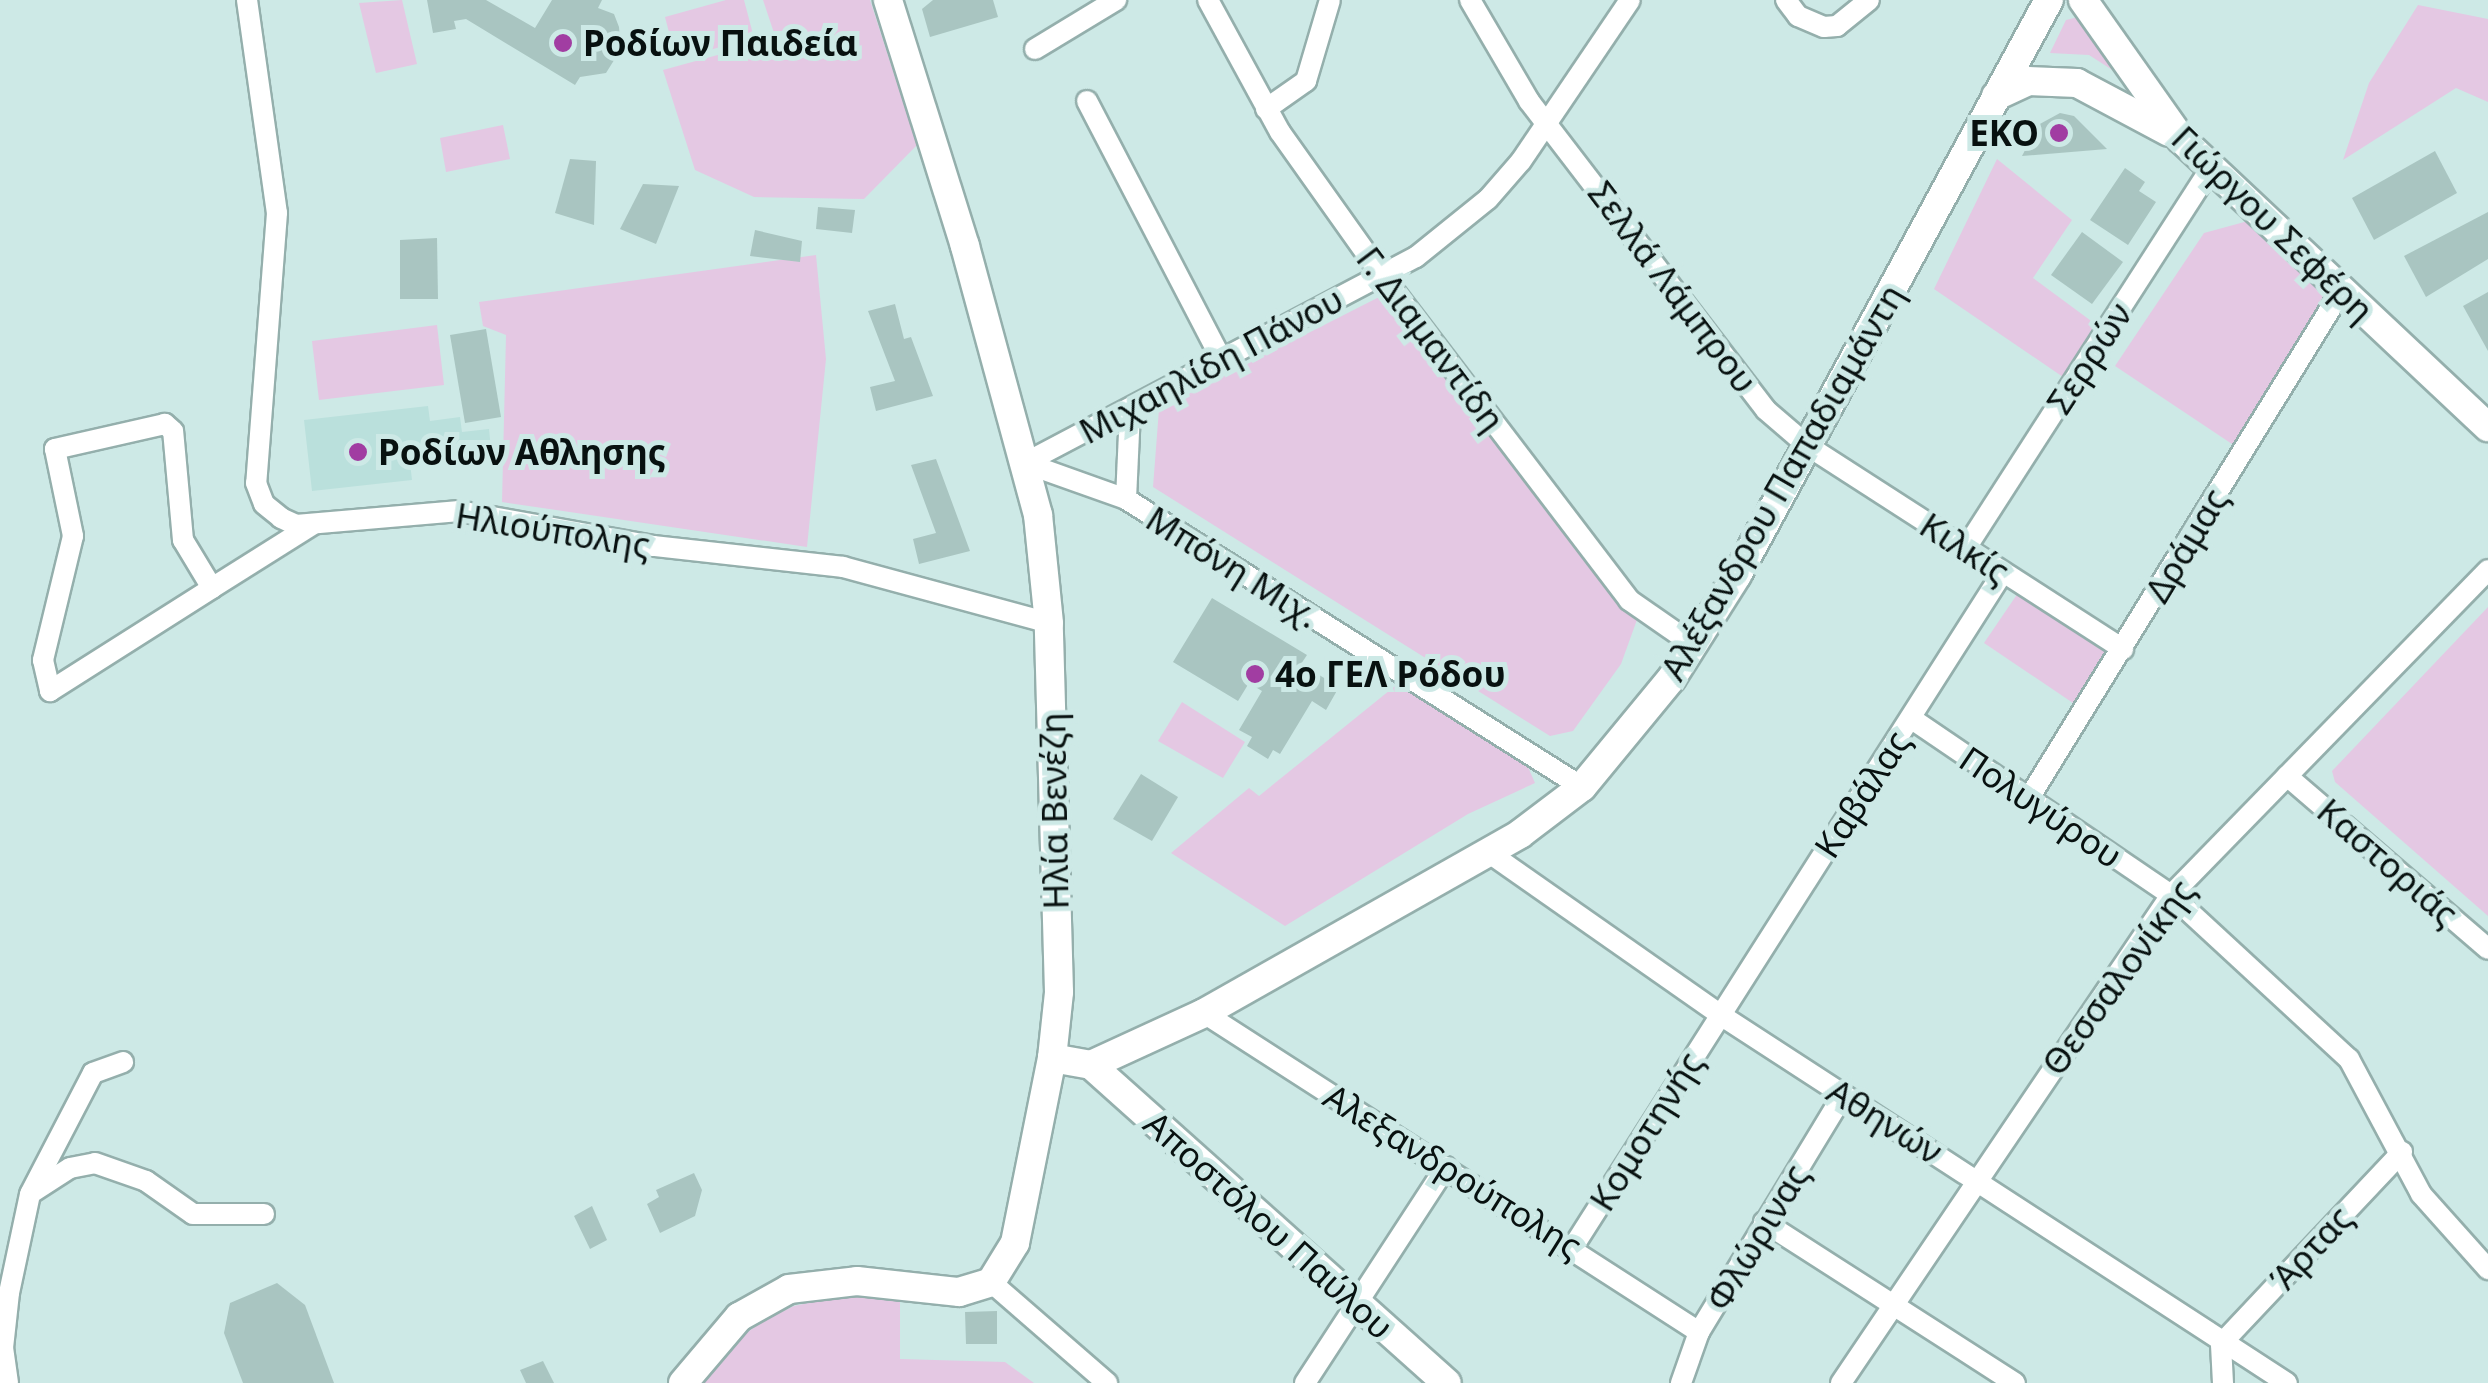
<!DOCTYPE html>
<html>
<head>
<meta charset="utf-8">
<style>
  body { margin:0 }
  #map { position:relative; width:2488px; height:1383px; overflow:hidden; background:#cde9e6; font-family:"Noto Sans",sans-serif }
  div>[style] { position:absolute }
  .built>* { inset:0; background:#bae0dc }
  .green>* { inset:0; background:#e4c8e3 }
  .building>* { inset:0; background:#a9c5c1 }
  .roads { filter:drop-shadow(2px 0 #94afac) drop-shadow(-2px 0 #94afac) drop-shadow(0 2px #94afac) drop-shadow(0 -2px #94afac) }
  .street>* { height:20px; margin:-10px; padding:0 10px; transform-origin:10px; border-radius:10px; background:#fff }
  .secondary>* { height:28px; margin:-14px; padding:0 14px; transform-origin:14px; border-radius:14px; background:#fff }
  .dots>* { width:28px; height:28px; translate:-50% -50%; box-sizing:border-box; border:5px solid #cde9e6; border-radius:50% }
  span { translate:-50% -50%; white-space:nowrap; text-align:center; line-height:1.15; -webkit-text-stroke:10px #cde9e6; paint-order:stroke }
  .poi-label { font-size:35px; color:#081110; font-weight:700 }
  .left { translate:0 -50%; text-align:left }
  .right { translate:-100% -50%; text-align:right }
  .street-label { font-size:35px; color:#081110 }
</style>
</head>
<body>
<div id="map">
  <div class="built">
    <i style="clip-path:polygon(428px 406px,430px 421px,460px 417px,462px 432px,489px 429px,492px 459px,437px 465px,435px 443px,408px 446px,412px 480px,312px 491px,304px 420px)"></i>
  </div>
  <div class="green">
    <i style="clip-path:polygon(402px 0,417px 64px,376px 73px,359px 3px)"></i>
    <i style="clip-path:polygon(726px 0,744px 0,754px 38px,676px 59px,665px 17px)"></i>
    <i style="clip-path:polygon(763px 0,870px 0,917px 145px,864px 199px,754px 197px,695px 170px,663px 70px,776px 39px)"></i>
    <i style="clip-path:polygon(2418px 5px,2488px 19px,2488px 102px,2456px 88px,2343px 160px,2369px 83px)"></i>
    <i style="clip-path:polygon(2082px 16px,2128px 80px,2089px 55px,2050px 53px,2066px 20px)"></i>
    <i style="clip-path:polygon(503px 125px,510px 159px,446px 172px,440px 138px)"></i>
    <i style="clip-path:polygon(1997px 159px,2072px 220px,2033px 278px,2098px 326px,2063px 377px,1934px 289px)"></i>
    <i style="clip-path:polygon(2248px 221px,2329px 296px,2235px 446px,2115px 366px,2204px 233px)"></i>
    <i style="clip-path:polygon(816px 255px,826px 359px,807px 547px,502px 502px,506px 335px,483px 326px,479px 302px)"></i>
    <i style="clip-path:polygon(1389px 292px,1638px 617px,1621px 664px,1573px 731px,1550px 736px,1153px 487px,1159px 409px)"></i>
    <i style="clip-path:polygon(437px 325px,444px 385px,319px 400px,312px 341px)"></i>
    <i style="clip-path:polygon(2020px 590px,2109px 650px,2073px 703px,1984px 643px)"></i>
    <i style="clip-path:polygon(2488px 607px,2488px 916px,2335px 782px,2332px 771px)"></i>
    <i style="clip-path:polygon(1400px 682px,1522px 753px,1535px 783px,1468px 814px,1285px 926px,1171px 853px,1249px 788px,1259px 796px)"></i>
    <i style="clip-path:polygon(1182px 702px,1245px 742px,1223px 778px,1158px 741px)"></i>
    <i style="clip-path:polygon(850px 1294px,900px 1300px,900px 1359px,1005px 1362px,1034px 1383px,700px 1383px,739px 1338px,765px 1320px,794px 1306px)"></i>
  </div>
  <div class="building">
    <i style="clip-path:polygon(427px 0,486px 0,535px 28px,552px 0,602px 0,598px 8px,614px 14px,619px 27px,621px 49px,606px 73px,580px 77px,575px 85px,466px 19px,454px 21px,456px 29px,433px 33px)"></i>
    <i style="clip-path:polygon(933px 0,993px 0,998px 17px,930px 37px,922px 9px)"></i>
    <i style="clip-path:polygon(2060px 113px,2074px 116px,2107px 149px,2022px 156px,2038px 125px)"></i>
    <i style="clip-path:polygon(2435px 151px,2457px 193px,2374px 240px,2352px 198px)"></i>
    <i style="clip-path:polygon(570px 159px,596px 161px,594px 225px,555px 213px)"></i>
    <i style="clip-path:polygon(2125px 168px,2145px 182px,2139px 191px,2156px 202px,2128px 245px,2090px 220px)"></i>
    <i style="clip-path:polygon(643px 184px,679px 186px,656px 244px,620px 229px)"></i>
    <i style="clip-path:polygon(818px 207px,855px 210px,852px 233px,816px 229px)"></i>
    <i style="clip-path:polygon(2488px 212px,2488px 259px,2426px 297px,2404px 256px)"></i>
    <i style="clip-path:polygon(755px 230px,802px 241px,800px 262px,750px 256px)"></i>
    <i style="clip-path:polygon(2082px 232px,2123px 262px,2092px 304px,2051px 275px)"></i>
    <i style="clip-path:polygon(437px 238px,438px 299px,400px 299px,400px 240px)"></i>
    <i style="clip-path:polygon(2488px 292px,2488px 351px,2463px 306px)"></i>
    <i style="clip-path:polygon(895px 304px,904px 339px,911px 337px,933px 396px,876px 411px,870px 387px,895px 381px,868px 311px)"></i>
    <i style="clip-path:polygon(486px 329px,501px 417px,465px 423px,450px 335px)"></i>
    <i style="clip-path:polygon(936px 459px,970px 551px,919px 564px,913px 539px,936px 533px,911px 465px)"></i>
    <i style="clip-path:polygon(1212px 598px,1307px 655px,1301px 664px,1339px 687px,1326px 710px,1312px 701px,1280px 754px,1273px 750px,1268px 759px,1247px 746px,1252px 737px,1239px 730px,1262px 691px,1249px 683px,1238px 701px,1173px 662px)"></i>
    <i style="clip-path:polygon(1141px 774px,1178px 797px,1152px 841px,1113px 819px)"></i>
    <i style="clip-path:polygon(694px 1173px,702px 1190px,695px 1216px,660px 1233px,647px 1204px,659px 1197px,656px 1190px)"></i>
    <i style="clip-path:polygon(592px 1206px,607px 1240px,590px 1249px,574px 1216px)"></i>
    <i style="clip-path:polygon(277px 1283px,305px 1305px,334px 1383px,243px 1383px,224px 1333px,230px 1303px)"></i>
    <i style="clip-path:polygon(997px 1311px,997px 1344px,966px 1344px,965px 1312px)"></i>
    <i style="clip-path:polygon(543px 1361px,554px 1383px,526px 1383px,520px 1370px)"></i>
  </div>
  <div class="roads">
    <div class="street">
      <i style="left:247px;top:0;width:215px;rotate:82deg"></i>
      <i style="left:277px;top:213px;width:271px;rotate:94.4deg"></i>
      <i style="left:256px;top:483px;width:22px;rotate:69deg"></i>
      <i style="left:264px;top:504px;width:22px;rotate:39deg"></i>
      <i style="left:281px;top:518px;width:17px;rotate:25deg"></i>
      <i style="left:296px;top:525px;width:164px;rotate:-4.9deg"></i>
      <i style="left:459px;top:511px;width:198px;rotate:10.2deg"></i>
      <i style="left:654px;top:546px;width:190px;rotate:6.3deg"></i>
      <i style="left:843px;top:567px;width:213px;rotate:15.2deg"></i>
      <i style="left:1208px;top:0;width:150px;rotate:61.4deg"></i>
      <i style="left:1280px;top:132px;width:174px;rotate:54.6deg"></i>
      <i style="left:1381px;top:274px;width:410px;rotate:52.7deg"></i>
      <i style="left:1629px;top:600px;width:79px;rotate:34.7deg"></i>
      <i style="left:1470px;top:0;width:117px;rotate:59.7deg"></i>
      <i style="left:1529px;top:101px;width:389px;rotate:52.5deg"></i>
      <i style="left:1766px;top:410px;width:55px;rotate:40.6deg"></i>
      <i style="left:1808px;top:446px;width:375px;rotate:32.8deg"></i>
      <i style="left:1786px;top:0;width:20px;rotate:53deg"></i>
      <i style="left:1798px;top:16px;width:28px;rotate:23deg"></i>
      <i style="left:1824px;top:27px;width:13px;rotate:-4deg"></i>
      <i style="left:1837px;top:26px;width:41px;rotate:-39.1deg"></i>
      <i style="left:1035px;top:49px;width:95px;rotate:-31.2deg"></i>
      <i style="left:1087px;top:101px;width:292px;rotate:62.5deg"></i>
      <i style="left:1266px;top:109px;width:49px;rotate:-35deg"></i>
      <i style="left:1306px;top:81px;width:84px;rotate:-73.5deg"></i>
      <i style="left:1025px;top:463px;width:442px;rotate:-27.8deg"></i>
      <i style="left:1416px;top:257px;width:92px;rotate:-38.9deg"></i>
      <i style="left:1488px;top:199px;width:50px;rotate:-49deg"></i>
      <i style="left:1521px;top:161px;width:194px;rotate:-55.9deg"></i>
      <i style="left:1025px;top:463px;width:107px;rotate:19.6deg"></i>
      <i style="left:1126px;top:499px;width:539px;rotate:32.28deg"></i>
      <i style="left:1126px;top:499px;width:89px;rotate:-87.4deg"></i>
      <i style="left:1966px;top:548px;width:452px;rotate:-57.2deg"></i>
      <i style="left:212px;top:588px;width:56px;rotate:-121.1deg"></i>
      <i style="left:183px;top:540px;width:109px;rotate:-95.2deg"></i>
      <i style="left:173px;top:431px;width:11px;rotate:-139deg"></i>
      <i style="left:165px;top:424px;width:113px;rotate:167.2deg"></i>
      <i style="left:55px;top:449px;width:89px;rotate:78.3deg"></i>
      <i style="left:73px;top:536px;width:128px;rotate:103.6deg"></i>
      <i style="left:43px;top:660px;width:32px;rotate:77deg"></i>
      <i style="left:50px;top:691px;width:192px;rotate:-32.4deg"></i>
      <i style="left:212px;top:588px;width:118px;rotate:-32.2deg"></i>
      <i style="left:1912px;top:719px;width:313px;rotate:34.2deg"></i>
      <i style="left:2171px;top:895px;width:242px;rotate:42.7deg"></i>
      <i style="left:2349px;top:1059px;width:153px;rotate:61.9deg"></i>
      <i style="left:2421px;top:1194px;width:101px;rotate:48.2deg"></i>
      <i style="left:2287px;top:776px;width:265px;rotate:40.7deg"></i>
      <i style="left:2029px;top:798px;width:597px;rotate:-58.36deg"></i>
      <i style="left:1488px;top:852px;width:282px;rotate:35deg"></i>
      <i style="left:1719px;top:1014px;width:677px;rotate:33.01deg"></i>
      <i style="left:1204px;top:1013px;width:589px;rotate:32.8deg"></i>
      <i style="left:31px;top:1193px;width:46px;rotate:-32.7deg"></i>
      <i style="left:70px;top:1168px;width:25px;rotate:-11deg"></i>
      <i style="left:95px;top:1163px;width:54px;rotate:19.4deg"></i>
      <i style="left:146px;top:1181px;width:57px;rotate:35.1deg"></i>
      <i style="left:193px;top:1214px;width:71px"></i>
      <i style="left:1764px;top:1222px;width:298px;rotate:32.7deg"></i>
      <i style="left:1573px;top:1247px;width:800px;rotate:-57.5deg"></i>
      <i style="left:991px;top:1282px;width:154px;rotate:41deg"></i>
      <i style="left:8px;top:1383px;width:35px;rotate:-98deg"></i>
      <i style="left:3px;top:1348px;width:55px;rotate:-83.8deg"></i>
      <i style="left:9px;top:1293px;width:101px;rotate:-78deg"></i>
      <i style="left:30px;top:1194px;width:136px;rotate:-62.5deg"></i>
      <i style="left:93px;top:1073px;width:32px;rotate:-20deg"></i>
      <i style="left:1305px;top:1383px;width:258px;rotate:-56.9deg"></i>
      <i style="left:1681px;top:1383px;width:54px;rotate:-70.6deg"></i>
      <i style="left:1699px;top:1332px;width:277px;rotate:-58.7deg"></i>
      <i style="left:1841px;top:1383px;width:589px;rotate:-55.93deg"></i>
      <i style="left:2171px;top:895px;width:454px;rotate:-45.7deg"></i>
      <i style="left:2223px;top:1383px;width:39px;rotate:-93deg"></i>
      <i style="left:2221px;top:1344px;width:264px;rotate:-46.7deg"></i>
    </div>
    <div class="secondary">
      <i style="left:2083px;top:0;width:170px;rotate:54.8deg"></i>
      <i style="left:2181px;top:139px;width:421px;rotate:43.2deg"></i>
      <i style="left:1996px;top:96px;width:35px;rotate:-25deg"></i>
      <i style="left:2028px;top:81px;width:49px;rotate:2.3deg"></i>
      <i style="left:2077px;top:83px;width:104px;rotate:28deg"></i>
      <i style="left:1052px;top:1058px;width:40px;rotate:10deg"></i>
      <i style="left:1091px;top:1065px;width:124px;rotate:-24.7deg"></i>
      <i style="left:1204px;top:1013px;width:363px;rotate:-29.5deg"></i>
      <i style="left:1520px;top:834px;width:78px;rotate:-37.2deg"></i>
      <i style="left:1582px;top:787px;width:141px;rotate:-50.5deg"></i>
      <i style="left:1672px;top:678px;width:122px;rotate:-57.7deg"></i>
      <i style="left:1737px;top:575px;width:654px;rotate:-61.52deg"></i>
      <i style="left:1091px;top:1065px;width:477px;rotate:41.8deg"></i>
      <i style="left:683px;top:1383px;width:87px;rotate:-49.7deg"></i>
      <i style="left:739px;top:1317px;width:57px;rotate:-29.2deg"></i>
      <i style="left:789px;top:1289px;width:68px;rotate:-6.7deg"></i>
      <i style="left:857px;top:1281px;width:103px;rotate:6.2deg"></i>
      <i style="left:959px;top:1292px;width:34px;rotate:-17deg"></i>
      <i style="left:991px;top:1282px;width:46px;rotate:-58.4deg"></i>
      <i style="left:1015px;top:1243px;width:189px;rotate:-78.7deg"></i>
      <i style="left:1052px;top:1058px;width:66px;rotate:-83.9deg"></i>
      <i style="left:1059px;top:992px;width:369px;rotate:-91.6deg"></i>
      <i style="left:1049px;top:623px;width:109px;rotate:-95.8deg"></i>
      <i style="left:1038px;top:515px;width:279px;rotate:-105.2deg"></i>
      <i style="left:965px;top:246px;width:258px;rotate:-107.4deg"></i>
    </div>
  </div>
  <div class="dots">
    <i style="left:563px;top:43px;background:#a13da2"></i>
    <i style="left:2059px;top:133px;background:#a13da2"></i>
    <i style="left:358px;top:452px;background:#a13da2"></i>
    <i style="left:1255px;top:674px;background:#a13da2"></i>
  </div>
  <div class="poi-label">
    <span class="left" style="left:583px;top:43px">Ροδίων Παιδεία</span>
    <span class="right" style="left:2039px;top:133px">EKO</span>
    <span class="left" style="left:378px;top:452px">Ροδίων Αθλησης</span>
    <span class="left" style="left:1275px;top:674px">4ο ΓΕΛ Ρόδου</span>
  </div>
  <div class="street-label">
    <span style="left:2273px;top:224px;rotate:44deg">Γιώργου Σεφέρη</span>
    <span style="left:1673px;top:287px;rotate:53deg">Σελλά Λάμπρου</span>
    <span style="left:1431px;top:339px;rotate:53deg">Γ. Διαμαντίδη</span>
    <span style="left:2089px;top:358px;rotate:-57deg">Σερρών</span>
    <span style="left:1211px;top:365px;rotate:-28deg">Μιχαηλίδη Πάνου</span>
    <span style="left:1782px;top:482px;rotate:-60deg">Αλέξανδρου Παπαδιαμάντη</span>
    <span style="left:553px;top:530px;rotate:9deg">Ηλιούπολης</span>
    <span style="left:2186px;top:545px;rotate:-59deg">Δράμας</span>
    <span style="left:1965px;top:548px;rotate:33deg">Κιλκίς</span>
    <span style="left:1233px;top:567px;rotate:32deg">Μπόνη Μιχ.</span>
    <span style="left:1862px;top:794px;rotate:-57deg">Καβάλας</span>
    <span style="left:2041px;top:807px;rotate:34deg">Πολυγύρου</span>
    <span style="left:1054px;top:811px;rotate:-91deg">Ηλία Βενέζη</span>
    <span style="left:2388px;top:862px;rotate:41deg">Καστοριάς</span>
    <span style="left:2118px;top:977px;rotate:-54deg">Θεσσαλονίκης</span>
    <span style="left:1885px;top:1121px;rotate:32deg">Αθηνών</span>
    <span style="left:1646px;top:1131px;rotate:-58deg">Κομοτηνής</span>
    <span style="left:1453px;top:1171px;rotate:32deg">Αλεξανδρούπολης</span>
    <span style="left:1269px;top:1225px;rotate:42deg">Αποστόλου Παύλου</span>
    <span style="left:1757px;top:1237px;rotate:-59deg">Φλώρινας</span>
    <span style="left:2311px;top:1248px;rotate:-47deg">Άρτας</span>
  </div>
</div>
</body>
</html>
